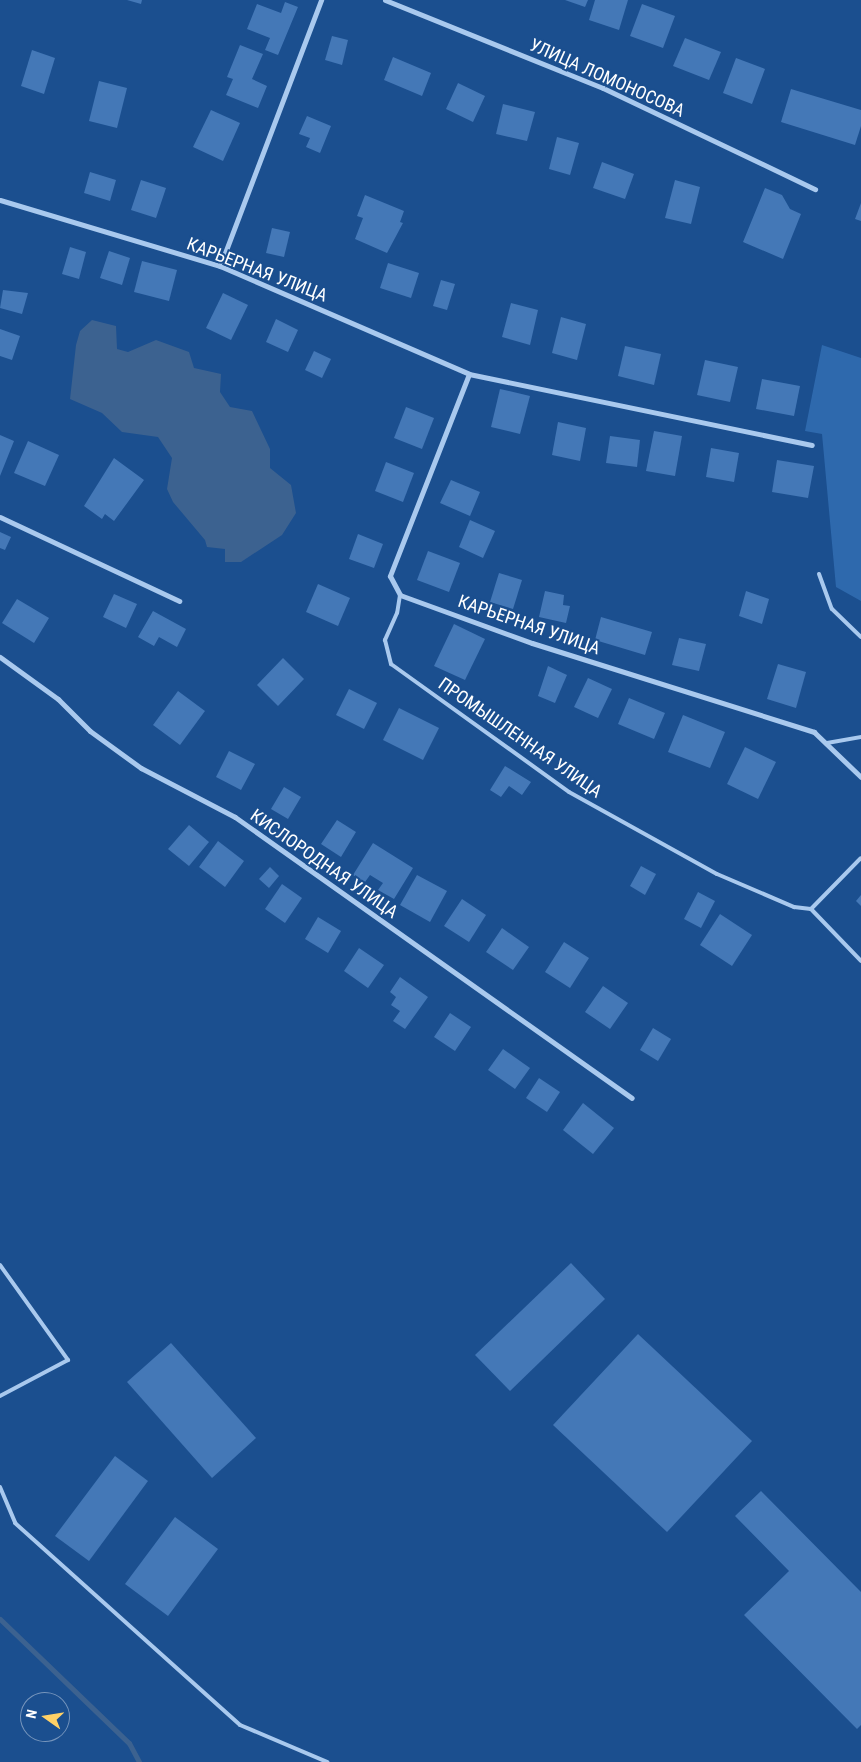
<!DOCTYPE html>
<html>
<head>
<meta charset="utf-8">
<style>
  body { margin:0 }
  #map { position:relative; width:861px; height:1762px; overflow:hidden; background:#1b4f8f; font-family:"Roboto Condensed",sans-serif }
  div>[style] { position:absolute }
  .green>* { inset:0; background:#2e69ad }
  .water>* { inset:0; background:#3c6290 }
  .stream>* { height:5px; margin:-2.5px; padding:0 2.5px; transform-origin:2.5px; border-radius:2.5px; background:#3c6290 }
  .building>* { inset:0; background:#4478b7 }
  .lane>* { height:4px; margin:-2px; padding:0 2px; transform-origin:2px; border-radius:2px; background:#a9c9ee }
  .street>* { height:5px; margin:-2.5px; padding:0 2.5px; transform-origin:2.5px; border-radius:2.5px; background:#a9c9ee }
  span { translate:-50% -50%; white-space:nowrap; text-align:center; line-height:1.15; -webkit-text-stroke:4px #1b4f8f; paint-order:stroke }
  .street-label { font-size:18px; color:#fff }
  .north { position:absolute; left:20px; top:1692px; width:50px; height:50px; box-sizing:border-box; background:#1b4f8f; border:1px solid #7695bc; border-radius:50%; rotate:283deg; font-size:14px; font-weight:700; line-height:20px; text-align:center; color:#fff }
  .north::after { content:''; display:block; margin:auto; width:18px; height:22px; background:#ffd166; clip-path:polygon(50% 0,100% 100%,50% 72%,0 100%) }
</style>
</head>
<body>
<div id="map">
  <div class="green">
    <i style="clip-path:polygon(822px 345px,861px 358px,861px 601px,836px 587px,822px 434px,805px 431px)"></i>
  </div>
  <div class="water">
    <i style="clip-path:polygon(92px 320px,116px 326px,117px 349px,128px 352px,156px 340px,189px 352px,194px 368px,221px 374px,220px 392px,230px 407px,252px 411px,270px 449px,270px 468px,291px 485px,296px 513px,282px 535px,241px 562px,225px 562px,225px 549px,207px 547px,205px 540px,173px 502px,167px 489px,172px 458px,158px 437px,122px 432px,102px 413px,70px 399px,76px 345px,80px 331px)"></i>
  </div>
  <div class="stream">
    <i style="left:0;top:1619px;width:179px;rotate:43.9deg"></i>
    <i style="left:129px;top:1743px;width:21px;rotate:62deg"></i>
  </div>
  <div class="building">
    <i style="clip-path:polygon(127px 0,142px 0,141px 4px)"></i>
    <i style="clip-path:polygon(565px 0,588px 0,585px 7px)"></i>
    <i style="clip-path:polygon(595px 0,628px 0,619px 30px,589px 20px)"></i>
    <i style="clip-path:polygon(285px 2px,298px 7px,278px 55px,265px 50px,270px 38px,247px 29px,257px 4px,281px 13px)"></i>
    <i style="clip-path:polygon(642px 4px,675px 16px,663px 48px,630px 36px)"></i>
    <i style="clip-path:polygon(332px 36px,348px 40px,342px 65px,325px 60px)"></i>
    <i style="clip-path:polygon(685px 38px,721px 52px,709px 80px,673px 66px)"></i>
    <i style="clip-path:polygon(240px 45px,263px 54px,252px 79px,267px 86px,258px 108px,226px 95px,233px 79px,227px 77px)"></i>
    <i style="clip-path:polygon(32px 50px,55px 58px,44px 94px,21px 86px)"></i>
    <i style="clip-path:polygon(393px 57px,431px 73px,422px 96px,384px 80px)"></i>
    <i style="clip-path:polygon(736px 58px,765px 69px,752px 104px,723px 93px)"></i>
    <i style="clip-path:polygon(99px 81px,127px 88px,117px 128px,89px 121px)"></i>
    <i style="clip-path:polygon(458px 83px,485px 96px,473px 122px,446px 109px)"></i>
    <i style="clip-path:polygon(791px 89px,861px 110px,861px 126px,855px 145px,781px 122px)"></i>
    <i style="clip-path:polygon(503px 104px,535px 112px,527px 141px,496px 134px)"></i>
    <i style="clip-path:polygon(211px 110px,240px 123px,223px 161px,193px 147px)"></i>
    <i style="clip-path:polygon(307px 116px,331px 126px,320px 153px,306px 147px,310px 138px,299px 134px)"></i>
    <i style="clip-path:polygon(557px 137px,579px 143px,570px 175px,549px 169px)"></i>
    <i style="clip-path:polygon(602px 162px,634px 174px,625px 199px,593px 188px)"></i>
    <i style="clip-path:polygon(90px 172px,116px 180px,110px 201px,84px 193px)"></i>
    <i style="clip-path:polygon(141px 180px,166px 188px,156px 218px,131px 210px)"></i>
    <i style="clip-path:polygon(675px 180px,700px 187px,691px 224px,665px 218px)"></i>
    <i style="clip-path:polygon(765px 188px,782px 195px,790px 209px,801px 214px,783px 259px,743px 242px)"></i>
    <i style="clip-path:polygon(365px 195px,404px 211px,400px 222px,403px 223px,387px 253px,355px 239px,363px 218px,357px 216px)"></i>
    <i style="clip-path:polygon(861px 203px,861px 221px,855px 219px)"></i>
    <i style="clip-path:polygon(272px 228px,290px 232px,284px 257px,266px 253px)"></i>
    <i style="clip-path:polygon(70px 247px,86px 252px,79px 279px,62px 274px)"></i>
    <i style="clip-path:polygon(109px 251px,130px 258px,122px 285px,100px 278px)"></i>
    <i style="clip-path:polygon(142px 261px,177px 270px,169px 301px,134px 292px)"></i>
    <i style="clip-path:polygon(388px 263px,419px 273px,411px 298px,380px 288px)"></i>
    <i style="clip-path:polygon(441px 280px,455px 284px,447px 310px,433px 306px)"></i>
    <i style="clip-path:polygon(3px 290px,28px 293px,22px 314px,0 308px)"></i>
    <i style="clip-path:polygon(223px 293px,248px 305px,231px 340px,206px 328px)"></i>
    <i style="clip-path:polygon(511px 303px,538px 310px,530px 345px,502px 337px)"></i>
    <i style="clip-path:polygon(561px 317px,586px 324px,577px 360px,552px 353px)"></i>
    <i style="clip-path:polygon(276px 319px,298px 330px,288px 352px,266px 342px)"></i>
    <i style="clip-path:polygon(0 329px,20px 336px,12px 360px,0 356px)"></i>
    <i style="clip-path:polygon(625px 346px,661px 354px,654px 385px,618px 376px)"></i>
    <i style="clip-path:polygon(314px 351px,331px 359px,322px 378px,305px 370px)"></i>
    <i style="clip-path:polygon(705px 360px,738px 367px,730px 402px,697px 395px)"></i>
    <i style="clip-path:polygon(762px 379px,800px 386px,794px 416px,756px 409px)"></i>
    <i style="clip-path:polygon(500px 389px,530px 396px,520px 434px,491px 427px)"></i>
    <i style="clip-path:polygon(406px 407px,434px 418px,422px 449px,394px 438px)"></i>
    <i style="clip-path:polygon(558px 422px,586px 428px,580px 461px,552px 455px)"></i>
    <i style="clip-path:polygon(654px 431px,682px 436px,675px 476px,646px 471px)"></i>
    <i style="clip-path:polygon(0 435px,14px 441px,0 476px)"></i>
    <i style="clip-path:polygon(610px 436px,640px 440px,637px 467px,606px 463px)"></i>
    <i style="clip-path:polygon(28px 441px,59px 455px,45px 486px,14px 473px)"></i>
    <i style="clip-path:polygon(711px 448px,739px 453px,734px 482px,706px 477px)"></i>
    <i style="clip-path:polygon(114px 458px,144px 480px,114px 521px,105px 514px,102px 519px,84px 506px)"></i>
    <i style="clip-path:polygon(777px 460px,814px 466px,808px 498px,772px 492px)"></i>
    <i style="clip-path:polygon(386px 462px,414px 473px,403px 502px,375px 491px)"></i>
    <i style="clip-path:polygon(451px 480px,480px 492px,470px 516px,440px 503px)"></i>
    <i style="clip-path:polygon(470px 520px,495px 531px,483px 558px,459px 547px)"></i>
    <i style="clip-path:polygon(0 532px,11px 537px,5px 550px,0 548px)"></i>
    <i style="clip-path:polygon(358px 534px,383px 544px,374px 568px,349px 559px)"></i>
    <i style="clip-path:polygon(428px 551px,460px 563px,449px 592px,417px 580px)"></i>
    <i style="clip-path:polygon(499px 573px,522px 580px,513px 609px,490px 602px)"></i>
    <i style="clip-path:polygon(318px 584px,350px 598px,338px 626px,306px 612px)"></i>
    <i style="clip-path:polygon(545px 591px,564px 595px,563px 605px,570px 606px,566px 623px,539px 617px)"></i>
    <i style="clip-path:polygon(746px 591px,769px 599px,762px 624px,739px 616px)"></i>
    <i style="clip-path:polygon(114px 594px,137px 604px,126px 628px,103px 617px)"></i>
    <i style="clip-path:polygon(17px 599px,49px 618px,34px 643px,2px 623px)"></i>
    <i style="clip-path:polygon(153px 611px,186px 629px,177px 647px,159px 637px,154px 646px,138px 637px)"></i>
    <i style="clip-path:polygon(601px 617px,652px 632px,645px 655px,595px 640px)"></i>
    <i style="clip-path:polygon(454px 624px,485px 639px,465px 680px,434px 666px)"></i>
    <i style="clip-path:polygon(679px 638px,706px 644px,699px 671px,672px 665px)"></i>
    <i style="clip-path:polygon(283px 658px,304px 679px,278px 706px,257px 685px)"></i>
    <i style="clip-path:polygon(778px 664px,806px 672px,796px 708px,767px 699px)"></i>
    <i style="clip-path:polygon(548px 666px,567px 675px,555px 703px,538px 696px)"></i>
    <i style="clip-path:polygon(588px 678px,612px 689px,598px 718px,574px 707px)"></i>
    <i style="clip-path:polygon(349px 689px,377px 703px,364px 729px,336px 715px)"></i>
    <i style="clip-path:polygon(178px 691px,205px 711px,180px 745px,153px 725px)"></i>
    <i style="clip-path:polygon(629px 698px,665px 713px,654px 739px,618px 724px)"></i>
    <i style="clip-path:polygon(399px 708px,439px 728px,423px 760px,383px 740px)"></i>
    <i style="clip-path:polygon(683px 715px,725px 732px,710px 768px,668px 752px)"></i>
    <i style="clip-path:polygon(745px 747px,776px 762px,758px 799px,727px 784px)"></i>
    <i style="clip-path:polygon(229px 751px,255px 764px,241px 790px,216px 777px)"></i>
    <i style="clip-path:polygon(505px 766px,531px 782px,522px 795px,509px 786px,501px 797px,490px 790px)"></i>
    <i style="clip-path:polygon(284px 787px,301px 797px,288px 819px,271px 809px)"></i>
    <i style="clip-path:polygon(337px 820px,356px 832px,341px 857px,321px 844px)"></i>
    <i style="clip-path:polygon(189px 825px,209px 842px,189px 866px,168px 849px)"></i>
    <i style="clip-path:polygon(218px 841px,244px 861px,225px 887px,199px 867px)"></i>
    <i style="clip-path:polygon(373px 843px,413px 868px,394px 899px,378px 890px,383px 883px,370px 875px,365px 882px,353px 875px)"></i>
    <i style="clip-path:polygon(641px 866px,656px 874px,645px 895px,630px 886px)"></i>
    <i style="clip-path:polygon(270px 867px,279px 876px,269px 888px,259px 879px)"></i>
    <i style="clip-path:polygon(417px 875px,447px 891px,430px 922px,400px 905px)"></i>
    <i style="clip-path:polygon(282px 884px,302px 898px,285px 923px,265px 909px)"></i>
    <i style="clip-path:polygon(698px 892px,715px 901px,701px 928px,684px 919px)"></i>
    <i style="clip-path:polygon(861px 895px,861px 906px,856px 901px)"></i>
    <i style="clip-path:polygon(462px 899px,486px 915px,469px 942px,444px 926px)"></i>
    <i style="clip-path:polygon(720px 914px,752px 935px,732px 966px,700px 945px)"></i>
    <i style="clip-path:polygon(318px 917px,341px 931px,328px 953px,305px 939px)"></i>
    <i style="clip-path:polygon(502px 928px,529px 947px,513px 970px,486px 952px)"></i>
    <i style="clip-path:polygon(564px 942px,589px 958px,570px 988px,545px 972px)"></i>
    <i style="clip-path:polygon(359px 948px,384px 965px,368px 988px,344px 971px)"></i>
    <i style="clip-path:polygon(400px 977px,428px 997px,405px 1029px,393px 1021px,400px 1011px,391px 1005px,396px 997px,390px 992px)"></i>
    <i style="clip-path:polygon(603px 986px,628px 1003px,610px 1029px,585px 1012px)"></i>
    <i style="clip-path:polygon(450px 1013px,471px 1027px,455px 1051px,434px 1037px)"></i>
    <i style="clip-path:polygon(653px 1028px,671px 1039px,658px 1061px,640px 1050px)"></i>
    <i style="clip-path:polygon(503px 1049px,530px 1068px,515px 1089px,488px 1070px)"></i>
    <i style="clip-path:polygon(539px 1078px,560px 1092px,547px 1112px,526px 1098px)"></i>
    <i style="clip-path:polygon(583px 1103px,614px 1128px,593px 1154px,563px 1130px)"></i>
    <i style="clip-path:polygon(571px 1263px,605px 1299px,510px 1391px,475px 1355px)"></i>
    <i style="clip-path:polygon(638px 1334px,752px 1441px,667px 1532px,553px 1425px)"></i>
    <i style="clip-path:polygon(171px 1343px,256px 1438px,212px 1478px,127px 1382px)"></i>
    <i style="clip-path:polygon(115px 1456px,148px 1481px,89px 1561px,55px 1536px)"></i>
    <i style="clip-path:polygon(761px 1491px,861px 1592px,861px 1725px,857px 1729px,744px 1615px,789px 1571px,735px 1516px)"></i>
    <i style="clip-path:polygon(175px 1517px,218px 1549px,168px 1616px,125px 1584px)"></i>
  </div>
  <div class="lane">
    <i style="left:819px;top:574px;width:37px;rotate:70deg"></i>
    <i style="left:832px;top:609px;width:40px;rotate:44deg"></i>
    <i style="left:400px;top:595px;width:18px;rotate:99deg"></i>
    <i style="left:397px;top:613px;width:30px;rotate:114deg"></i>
    <i style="left:385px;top:640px;width:25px;rotate:76deg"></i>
    <i style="left:391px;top:664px;width:219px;rotate:35.7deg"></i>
    <i style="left:569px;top:792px;width:169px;rotate:29deg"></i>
    <i style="left:717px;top:874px;width:84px;rotate:23.2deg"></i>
    <i style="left:794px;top:907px;width:17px;rotate:7deg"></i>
    <i style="left:827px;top:743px;width:35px;rotate:-10deg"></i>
    <i style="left:811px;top:909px;width:72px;rotate:46.1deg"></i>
    <i style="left:811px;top:909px;width:71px;rotate:-45.6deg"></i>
    <i style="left:0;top:1265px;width:117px;rotate:54.4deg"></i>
    <i style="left:68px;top:1360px;width:77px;rotate:152.1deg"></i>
    <i style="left:0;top:1487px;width:39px;rotate:67deg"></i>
    <i style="left:15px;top:1523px;width:302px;rotate:41.9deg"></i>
    <i style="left:240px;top:1725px;width:95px;rotate:23deg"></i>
  </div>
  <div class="street">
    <i style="left:385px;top:0;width:235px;rotate:22deg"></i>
    <i style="left:603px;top:88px;width:235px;rotate:25.5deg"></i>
    <i style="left:0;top:200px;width:230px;rotate:16.7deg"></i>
    <i style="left:220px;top:266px;width:271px;rotate:23.4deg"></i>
    <i style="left:469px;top:374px;width:350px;rotate:11.7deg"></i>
    <i style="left:220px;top:266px;width:285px;rotate:-69.2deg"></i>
    <i style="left:469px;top:374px;width:217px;rotate:111.4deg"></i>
    <i style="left:390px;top:576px;width:21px;rotate:62deg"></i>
    <i style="left:400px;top:595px;width:140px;rotate:20deg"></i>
    <i style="left:532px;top:643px;width:296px;rotate:17.5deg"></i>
    <i style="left:814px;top:732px;width:65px;rotate:43.8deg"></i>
    <i style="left:0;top:517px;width:198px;rotate:25.1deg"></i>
    <i style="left:0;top:657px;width:72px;rotate:35.9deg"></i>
    <i style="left:58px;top:699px;width:45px;rotate:45deg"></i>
    <i style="left:90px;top:731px;width:63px;rotate:36deg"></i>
    <i style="left:141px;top:768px;width:106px;rotate:27.5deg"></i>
    <i style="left:235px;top:817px;width:486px;rotate:35.3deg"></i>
  </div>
  <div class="street-label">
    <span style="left:607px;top:78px;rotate:24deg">УЛИЦА ЛОМОНОСОВА</span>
    <span style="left:257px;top:270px;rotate:21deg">КАРЬЕРНАЯ УЛИЦА</span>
    <span style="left:529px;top:625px;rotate:19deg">КАРЬЕРНАЯ УЛИЦА</span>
    <span style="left:520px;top:738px;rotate:35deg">ПРОМЫШЛЕННАЯ УЛИЦА</span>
    <span style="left:324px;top:864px;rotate:35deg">КИСЛОРОДНАЯ УЛИЦА</span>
  </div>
  <div class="north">N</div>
</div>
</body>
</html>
